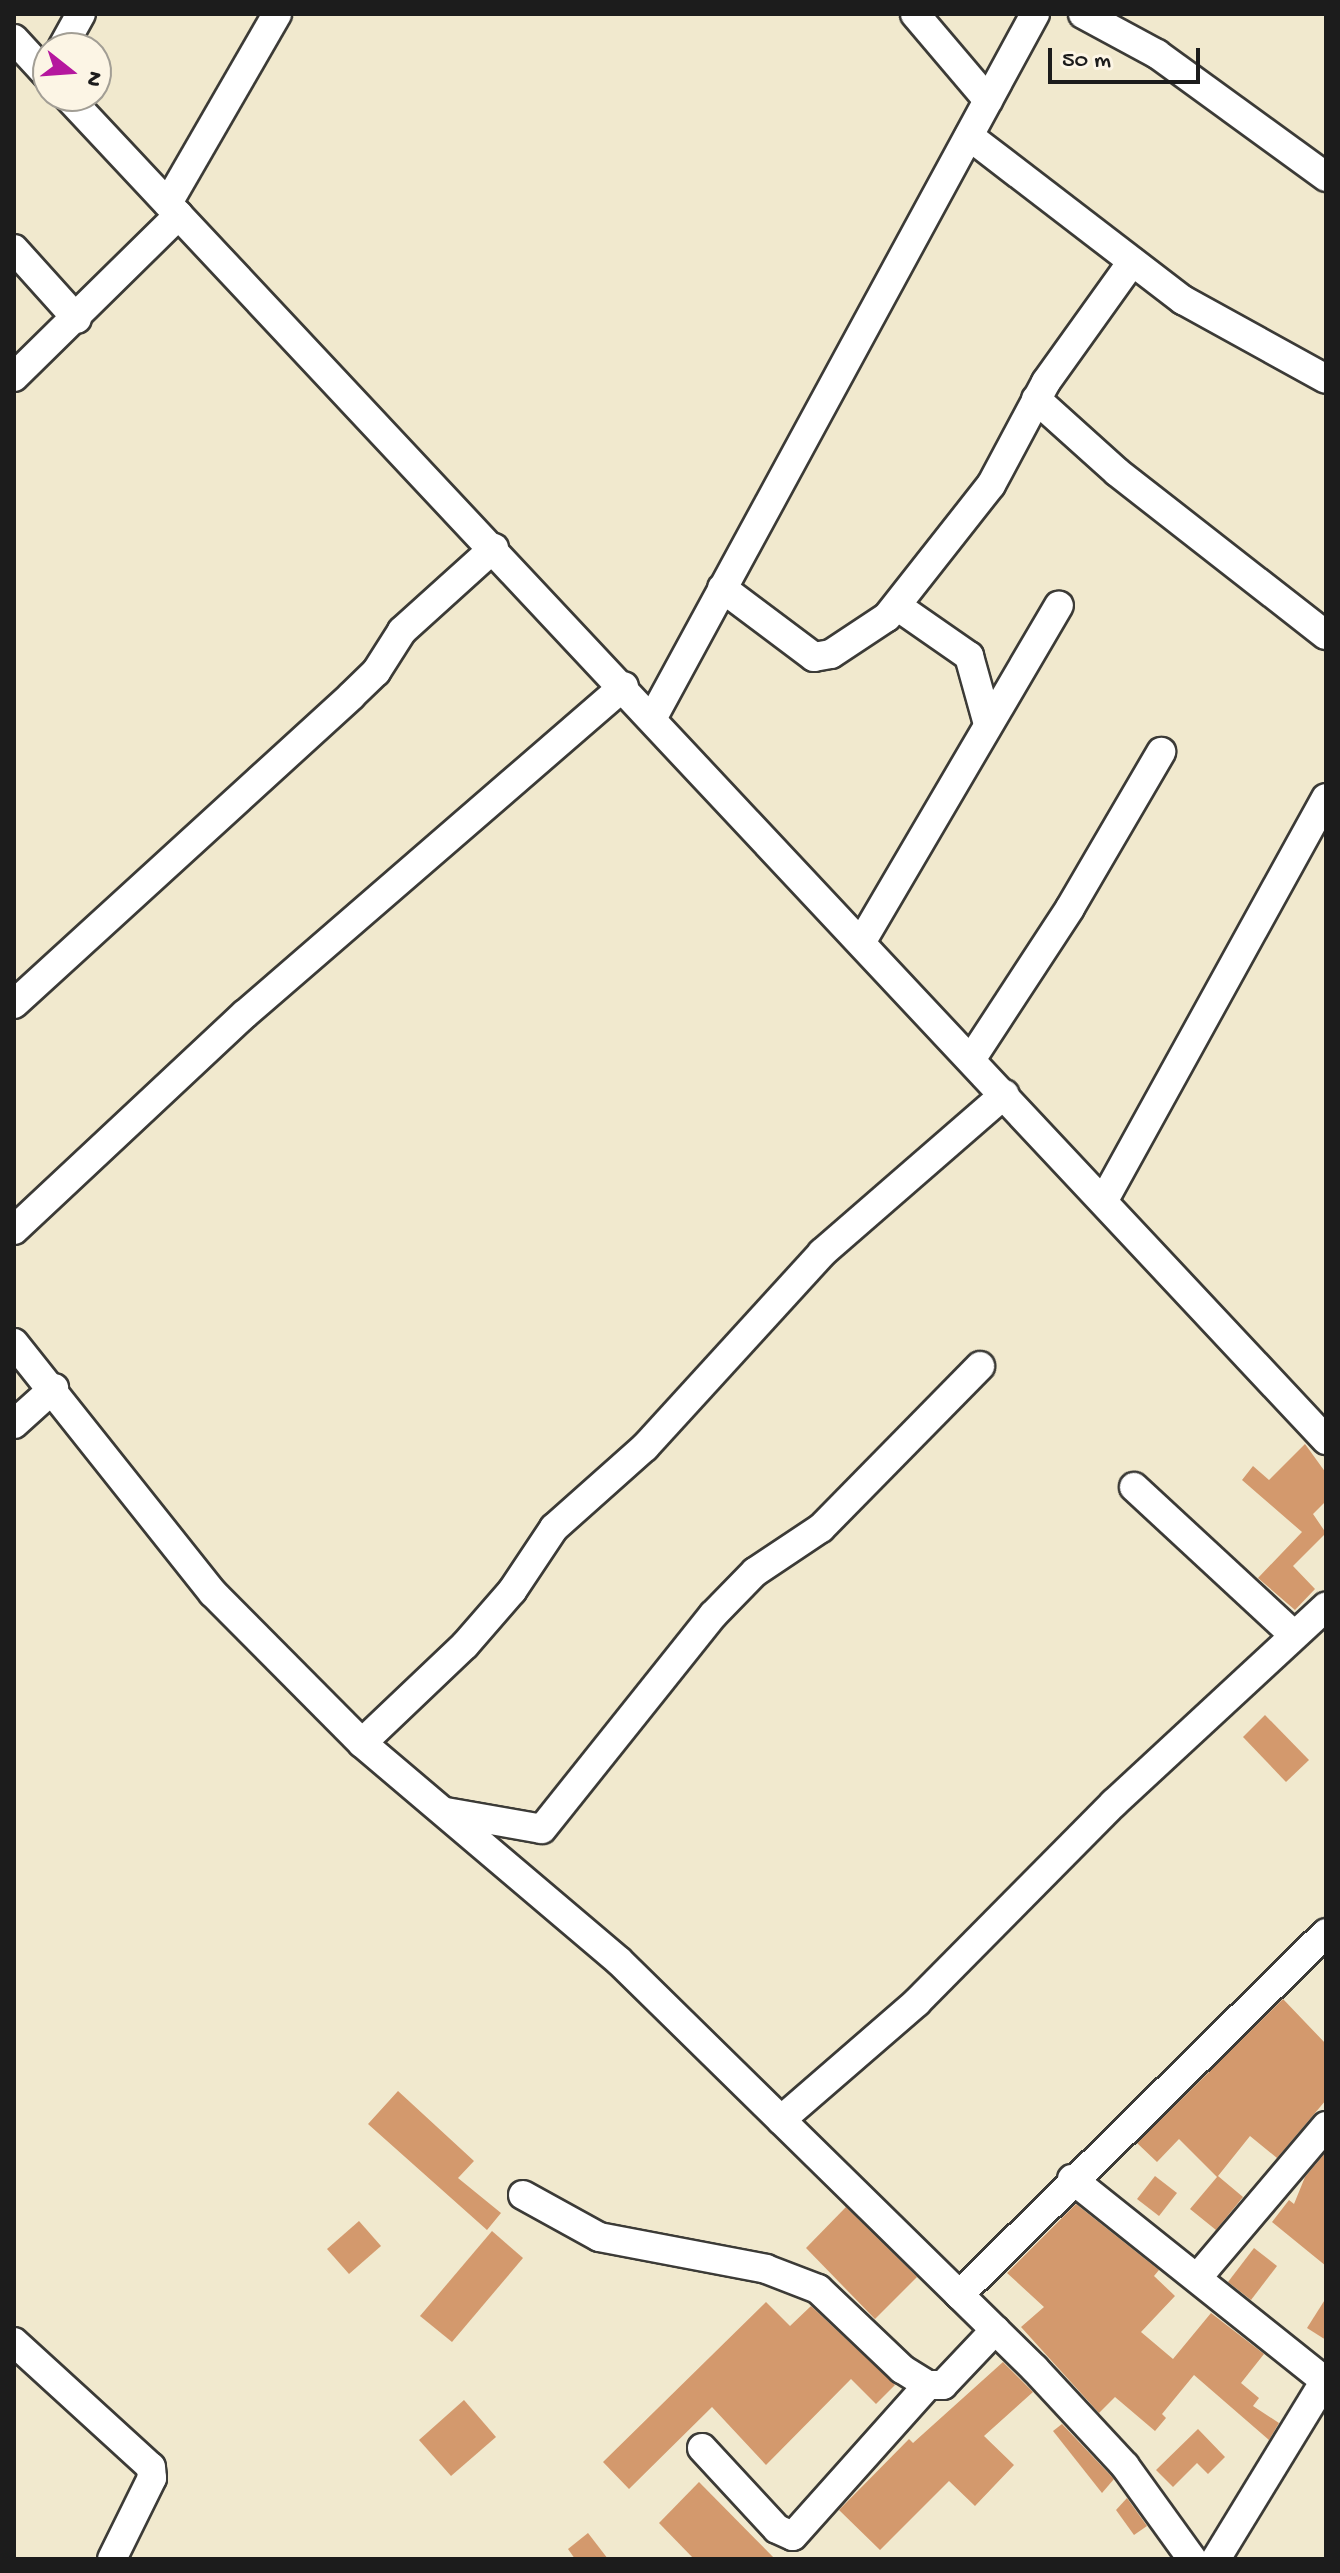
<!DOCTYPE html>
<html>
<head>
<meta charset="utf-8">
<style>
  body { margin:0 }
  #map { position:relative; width:1340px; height:2573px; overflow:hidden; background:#f1e9ce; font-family:"Gochi Hand",sans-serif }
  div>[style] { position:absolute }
  .building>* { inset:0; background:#d3996d }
  .roads { filter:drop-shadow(2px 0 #3c3b37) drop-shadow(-2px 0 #3c3b37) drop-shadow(0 2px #3c3b37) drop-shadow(0 -2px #3c3b37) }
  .minor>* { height:28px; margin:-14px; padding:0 14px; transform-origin:14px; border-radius:14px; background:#fff }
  span { translate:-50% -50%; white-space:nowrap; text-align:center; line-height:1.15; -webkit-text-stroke:6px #fcf5e5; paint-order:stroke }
  .frame { position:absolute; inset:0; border:16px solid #1c1c1c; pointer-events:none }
  .north { position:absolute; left:32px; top:32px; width:80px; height:80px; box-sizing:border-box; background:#fcf5e5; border:2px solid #a29e95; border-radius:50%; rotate:107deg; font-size:22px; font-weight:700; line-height:32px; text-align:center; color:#1c1c1c }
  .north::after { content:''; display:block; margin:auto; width:28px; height:36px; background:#b5179e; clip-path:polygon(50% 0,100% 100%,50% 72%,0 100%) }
  .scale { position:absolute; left:1048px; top:48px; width:152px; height:36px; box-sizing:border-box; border:4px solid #1c1c1c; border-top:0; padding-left:10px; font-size:24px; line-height:28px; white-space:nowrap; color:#1c1c1c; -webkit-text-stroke:6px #fcf5e5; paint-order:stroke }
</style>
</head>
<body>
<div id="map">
  <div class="building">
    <i style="clip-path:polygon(1305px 1444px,1326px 1473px,1326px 1501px,1313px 1514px,1326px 1533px,1293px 1566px,1315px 1589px,1295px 1610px,1258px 1578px,1302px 1532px,1242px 1480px,1253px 1466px,1269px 1480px)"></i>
    <i style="clip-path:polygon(1265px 1715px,1309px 1760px,1286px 1782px,1243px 1737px)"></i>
    <i style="clip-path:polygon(1283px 1999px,1326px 2044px,1326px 2100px,1277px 2158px,1250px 2136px,1218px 2176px,1243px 2197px,1216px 2230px,1190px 2209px,1217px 2177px,1179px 2139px,1157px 2162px,1137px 2143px)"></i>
    <i style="clip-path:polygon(398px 2091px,474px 2161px,458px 2178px,501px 2213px,487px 2230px,368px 2124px)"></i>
    <i style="clip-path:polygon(1326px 2152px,1326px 2266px,1272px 2222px,1289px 2200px,1294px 2204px,1305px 2177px)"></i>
    <i style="clip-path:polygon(1155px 2176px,1177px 2193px,1159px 2216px,1137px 2199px)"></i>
    <i style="clip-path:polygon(1076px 2204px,1159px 2270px,1154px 2276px,1175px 2296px,1141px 2332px,1173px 2359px,1211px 2313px,1264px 2354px,1241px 2383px,1259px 2398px,1253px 2406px,1279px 2423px,1269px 2440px,1194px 2375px,1162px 2414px,1166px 2418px,1155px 2431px,1115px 2397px,1099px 2413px,1021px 2327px,1044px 2307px,1007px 2273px)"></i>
    <i style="clip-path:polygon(846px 2207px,917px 2277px,875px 2319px,806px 2248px)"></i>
    <i style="clip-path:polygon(359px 2221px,381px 2246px,349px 2274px,327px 2249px)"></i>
    <i style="clip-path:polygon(492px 2231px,523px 2258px,452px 2342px,420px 2316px)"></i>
    <i style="clip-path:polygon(1254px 2248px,1277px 2266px,1251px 2300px,1228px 2282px)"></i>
    <i style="clip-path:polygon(1326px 2298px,1326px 2340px,1307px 2328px)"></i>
    <i style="clip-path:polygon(766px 2302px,790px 2326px,811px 2306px,895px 2385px,876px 2404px,851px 2379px,766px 2465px,712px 2407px,629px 2489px,603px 2462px)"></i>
    <i style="clip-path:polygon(1003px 2362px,1033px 2392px,984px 2436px,1014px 2465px,975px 2506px,949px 2481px,880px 2550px,839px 2510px,909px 2439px,913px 2443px)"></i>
    <i style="clip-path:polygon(464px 2400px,496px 2437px,451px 2476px,419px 2440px)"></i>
    <i style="clip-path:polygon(1062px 2424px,1114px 2479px,1102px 2493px,1053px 2431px)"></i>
    <i style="clip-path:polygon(1198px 2429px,1225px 2457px,1208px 2474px,1197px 2463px,1173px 2487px,1156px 2470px)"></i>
    <i style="clip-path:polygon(699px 2482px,775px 2559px,694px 2559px,659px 2523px)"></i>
    <i style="clip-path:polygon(1127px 2498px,1147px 2526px,1134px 2535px,1116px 2510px)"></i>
    <i style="clip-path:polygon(588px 2533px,608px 2559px,575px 2559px,568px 2549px)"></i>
  </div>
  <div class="roads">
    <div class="minor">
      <i style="left:915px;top:14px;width:113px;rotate:49.7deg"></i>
      <i style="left:1083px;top:14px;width:84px;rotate:28.4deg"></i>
      <i style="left:1157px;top:54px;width:209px;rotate:36deg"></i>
      <i style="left:14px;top:39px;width:50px;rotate:47.4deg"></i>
      <i style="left:62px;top:48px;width:39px;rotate:-61deg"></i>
      <i style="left:67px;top:96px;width:1842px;rotate:46.87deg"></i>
      <i style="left:969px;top:136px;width:270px;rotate:37.5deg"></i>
      <i style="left:1183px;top:300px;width:163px;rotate:28.9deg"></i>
      <i style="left:168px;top:203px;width:218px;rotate:-60deg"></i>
      <i style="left:14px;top:249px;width:94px;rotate:48deg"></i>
      <i style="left:14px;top:377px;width:231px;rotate:-44.5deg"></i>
      <i style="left:1036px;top:399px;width:109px;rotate:42deg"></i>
      <i style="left:1117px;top:472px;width:265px;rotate:38deg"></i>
      <i style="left:722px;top:588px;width:115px;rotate:36.9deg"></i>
      <i style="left:814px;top:657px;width:17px;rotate:-10deg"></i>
      <i style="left:831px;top:654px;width:67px;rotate:-33.5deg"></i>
      <i style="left:887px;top:617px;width:168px;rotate:-51.8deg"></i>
      <i style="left:991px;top:485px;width:117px;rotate:-61.9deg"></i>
      <i style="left:1046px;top:382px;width:148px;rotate:-54.4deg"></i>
      <i style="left:897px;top:606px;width:88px;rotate:34.8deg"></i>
      <i style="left:969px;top:656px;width:71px;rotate:74.4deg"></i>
      <i style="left:653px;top:717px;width:800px;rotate:-61.48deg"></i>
      <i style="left:862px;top:941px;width:389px;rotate:-59.6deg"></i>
      <i style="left:14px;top:1004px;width:457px;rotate:-42.4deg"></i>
      <i style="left:351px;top:696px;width:35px;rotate:-44deg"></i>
      <i style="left:376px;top:672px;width:49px;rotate:-57.6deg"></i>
      <i style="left:402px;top:631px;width:124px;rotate:-42.1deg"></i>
      <i style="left:972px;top:1058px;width:179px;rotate:-56.8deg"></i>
      <i style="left:1070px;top:908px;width:181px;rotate:-59.7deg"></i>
      <i style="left:1104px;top:1200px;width:459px;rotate:-61.1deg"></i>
      <i style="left:14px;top:1230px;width:316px;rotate:-43.1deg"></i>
      <i style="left:245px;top:1014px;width:501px;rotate:-40.87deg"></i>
      <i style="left:14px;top:1343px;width:320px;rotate:51.5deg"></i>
      <i style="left:213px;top:1593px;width:211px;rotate:45.2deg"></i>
      <i style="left:362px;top:1743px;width:337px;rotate:40.3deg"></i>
      <i style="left:619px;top:1961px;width:583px;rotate:44.44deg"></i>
      <i style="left:1035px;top:2369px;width:132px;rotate:47.1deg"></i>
      <i style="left:1125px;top:2466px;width:115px;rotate:54.2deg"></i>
      <i style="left:14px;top:1424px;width:54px;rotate:-42deg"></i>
      <i style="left:1134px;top:1487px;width:218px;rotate:42.8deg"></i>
      <i style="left:362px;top:1743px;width:142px;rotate:-43.6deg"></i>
      <i style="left:465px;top:1645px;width:72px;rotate:-49deg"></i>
      <i style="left:512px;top:1591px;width:76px;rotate:-56.3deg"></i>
      <i style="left:554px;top:1528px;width:122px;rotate:-41.7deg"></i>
      <i style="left:645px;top:1447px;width:263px;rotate:-47.6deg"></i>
      <i style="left:822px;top:1253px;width:242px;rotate:-41deg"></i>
      <i style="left:446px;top:1812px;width:97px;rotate:10deg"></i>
      <i style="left:542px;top:1829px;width:274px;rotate:-51.4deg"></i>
      <i style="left:713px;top:1615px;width:60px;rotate:-45.7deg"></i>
      <i style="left:755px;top:1572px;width:79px;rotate:-33.7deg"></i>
      <i style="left:821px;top:1528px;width:227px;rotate:-45.5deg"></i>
      <i style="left:781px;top:2120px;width:180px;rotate:-40.9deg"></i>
      <i style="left:917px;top:2002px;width:280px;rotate:-45.3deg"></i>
      <i style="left:1114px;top:1803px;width:289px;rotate:-42.8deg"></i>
      <i style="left:1072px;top:2179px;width:324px;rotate:38.6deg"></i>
      <i style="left:523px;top:2195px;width:87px;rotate:28.9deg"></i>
      <i style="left:599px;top:2237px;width:170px;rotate:10.8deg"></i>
      <i style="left:766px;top:2269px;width:56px;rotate:21deg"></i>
      <i style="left:818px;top:2289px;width:116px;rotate:43.6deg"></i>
      <i style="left:902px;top:2369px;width:31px;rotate:32deg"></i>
      <i style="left:928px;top:2385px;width:15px"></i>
      <i style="left:943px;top:2385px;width:76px;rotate:-46.6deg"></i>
      <i style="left:1198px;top:2277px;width:198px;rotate:-49.7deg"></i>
      <i style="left:959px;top:2295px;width:515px;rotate:-44.61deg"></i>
      <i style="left:14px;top:2342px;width:185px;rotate:42.4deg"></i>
      <i style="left:151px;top:2467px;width:11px;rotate:85deg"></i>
      <i style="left:152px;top:2478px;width:90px;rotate:116.3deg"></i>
      <i style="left:702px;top:2448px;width:110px;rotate:47.2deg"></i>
      <i style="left:777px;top:2529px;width:17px;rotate:24deg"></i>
      <i style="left:793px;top:2536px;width:203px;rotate:-48.2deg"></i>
      <i style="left:1216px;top:2559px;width:211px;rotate:-58.6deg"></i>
    </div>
  </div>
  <div class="frame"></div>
  <div class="north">N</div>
  <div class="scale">50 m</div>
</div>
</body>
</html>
